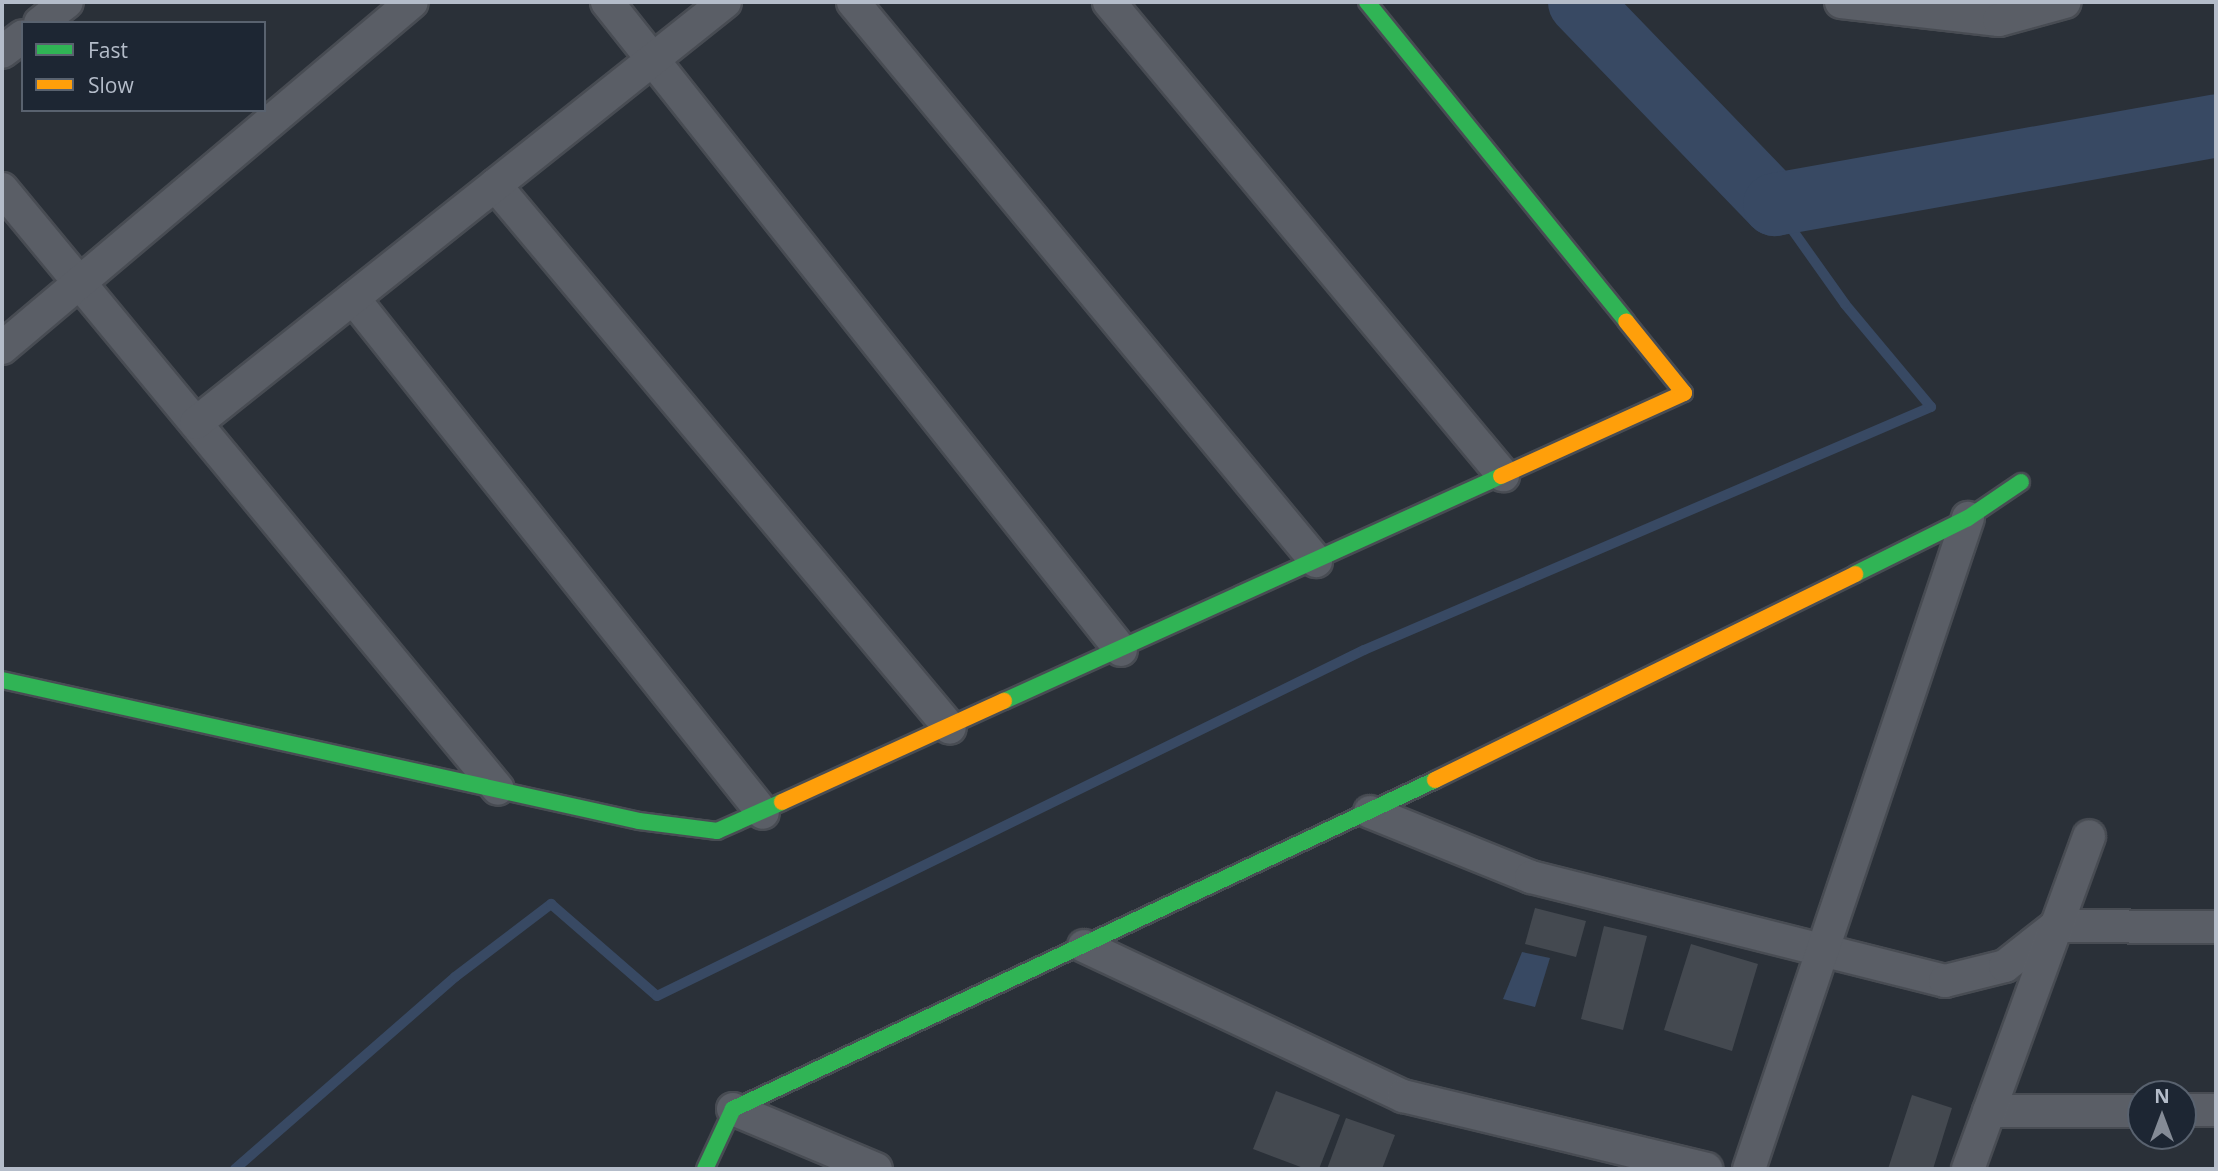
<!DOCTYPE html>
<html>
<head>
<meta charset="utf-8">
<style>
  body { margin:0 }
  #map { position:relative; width:2218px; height:1171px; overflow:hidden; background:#2a3038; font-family:"Open Sans",sans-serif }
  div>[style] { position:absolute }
  .water>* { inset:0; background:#384963 }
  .stream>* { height:10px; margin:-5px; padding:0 5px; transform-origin:5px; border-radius:5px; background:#384963 }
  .river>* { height:63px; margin:-31.5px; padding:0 31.5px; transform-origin:31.5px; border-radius:31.5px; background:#384963 }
  .building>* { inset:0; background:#444950 }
  .roads { filter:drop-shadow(2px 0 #484c53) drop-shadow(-2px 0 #484c53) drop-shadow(0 2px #484c53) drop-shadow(0 -2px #484c53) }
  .street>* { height:32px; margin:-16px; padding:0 16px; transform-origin:16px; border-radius:16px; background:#5a5e66 }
  .fast>* { height:16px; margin:-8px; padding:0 8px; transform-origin:8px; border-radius:8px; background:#30b455 }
  .slow>* { height:16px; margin:-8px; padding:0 8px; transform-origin:8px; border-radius:8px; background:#ff9f0a }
  span { translate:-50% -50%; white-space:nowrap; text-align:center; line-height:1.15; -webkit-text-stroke:7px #1d2633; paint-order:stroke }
  .frame { position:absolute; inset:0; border:4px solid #b4bcc9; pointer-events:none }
  .legend { position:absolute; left:21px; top:21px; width:245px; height:91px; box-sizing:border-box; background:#1d2633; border:2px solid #59626f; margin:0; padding:9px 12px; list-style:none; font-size:21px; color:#b4bcc9 }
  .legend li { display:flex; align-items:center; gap:14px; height:35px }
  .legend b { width:35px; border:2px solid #59626f }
  .north { position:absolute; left:2127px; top:1080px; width:70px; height:70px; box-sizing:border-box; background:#1d2633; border:2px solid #59626f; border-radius:50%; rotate:0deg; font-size:19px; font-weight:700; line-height:28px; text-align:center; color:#b4bcc9 }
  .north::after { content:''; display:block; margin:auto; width:24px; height:32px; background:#848b96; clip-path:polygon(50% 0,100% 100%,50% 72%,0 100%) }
</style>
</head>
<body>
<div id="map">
  <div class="water">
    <i style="clip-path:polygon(1522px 952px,1550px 958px,1535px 1007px,1503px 999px)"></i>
  </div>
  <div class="stream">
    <i style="left:235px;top:1169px;width:292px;rotate:-41.1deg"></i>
    <i style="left:455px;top:977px;width:121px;rotate:-37.2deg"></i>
    <i style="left:551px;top:904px;width:140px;rotate:41deg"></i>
    <i style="left:657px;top:996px;width:787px;rotate:-26.08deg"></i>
    <i style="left:1364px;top:650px;width:617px;rotate:-23.2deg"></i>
    <i style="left:1931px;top:407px;width:134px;rotate:-129.9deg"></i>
    <i style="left:1845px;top:304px;width:123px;rotate:-125.4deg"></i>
  </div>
  <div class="river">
    <i style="left:1579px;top:2px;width:281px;rotate:46deg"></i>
    <i style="left:1774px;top:204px;width:449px;rotate:-10.1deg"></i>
  </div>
  <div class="building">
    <i style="clip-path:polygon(1535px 908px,1586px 921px,1576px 957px,1525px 944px)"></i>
    <i style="clip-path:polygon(1604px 926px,1647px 936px,1623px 1030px,1581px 1019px)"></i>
    <i style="clip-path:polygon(1691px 944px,1758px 964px,1732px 1051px,1664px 1030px)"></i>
    <i style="clip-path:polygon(1276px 1091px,1340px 1115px,1319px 1169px,1306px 1169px,1253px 1149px)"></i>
    <i style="clip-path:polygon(1912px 1095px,1952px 1108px,1933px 1169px,1888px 1169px)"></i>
    <i style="clip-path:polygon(1346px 1118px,1395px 1135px,1382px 1169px,1327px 1169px)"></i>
  </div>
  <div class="roads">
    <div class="street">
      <i style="left:607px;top:2px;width:827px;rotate:51.58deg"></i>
      <i style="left:853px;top:2px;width:726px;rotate:50.37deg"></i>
      <i style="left:1109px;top:2px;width:616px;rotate:50.21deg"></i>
      <i style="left:1841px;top:2px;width:159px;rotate:6.5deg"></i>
      <i style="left:1999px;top:20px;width:68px;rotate:-15.3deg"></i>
      <i style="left:40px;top:23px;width:34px;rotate:-38deg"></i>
      <i style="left:2px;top:52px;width:26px;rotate:-37deg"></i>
      <i style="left:495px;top:185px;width:708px;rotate:50.04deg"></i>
      <i style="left:2px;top:189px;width:778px;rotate:50.42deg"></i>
      <i style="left:353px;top:298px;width:658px;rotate:51.48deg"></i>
      <i style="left:2px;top:348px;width:536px;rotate:-40.16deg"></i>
      <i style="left:196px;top:423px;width:676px;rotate:-38.51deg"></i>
      <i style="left:1370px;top:812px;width:174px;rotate:22deg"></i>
      <i style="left:1531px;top:877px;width:427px;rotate:14.1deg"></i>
      <i style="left:1945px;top:981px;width:62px;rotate:-14deg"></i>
      <i style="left:2005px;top:966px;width:65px;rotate:-38.1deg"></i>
      <i style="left:2056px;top:926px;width:160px;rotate:0.4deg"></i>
      <i style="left:1084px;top:946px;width:353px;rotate:25.2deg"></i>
      <i style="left:1403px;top:1096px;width:312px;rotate:13.5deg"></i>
      <i style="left:733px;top:1109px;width:155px;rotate:22.8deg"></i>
      <i style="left:2183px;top:1110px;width:33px"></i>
      <i style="left:1989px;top:1111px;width:152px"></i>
      <i style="left:1749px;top:1169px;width:687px;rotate:-71.41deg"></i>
      <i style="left:1968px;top:1169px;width:354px;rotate:-70deg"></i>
    </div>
    <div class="fast">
      <i style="left:1367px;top:2px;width:411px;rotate:50.9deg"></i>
      <i style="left:1855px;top:574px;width:126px;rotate:-26.4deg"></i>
      <i style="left:1968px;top:518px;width:64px;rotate:-34.2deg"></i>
      <i style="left:2px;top:680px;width:652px;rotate:12.48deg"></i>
      <i style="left:639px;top:821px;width:79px;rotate:7.3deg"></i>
      <i style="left:717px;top:831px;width:71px;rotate:-24deg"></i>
      <i style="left:1004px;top:701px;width:546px;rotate:-24.36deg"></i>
      <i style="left:705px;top:1169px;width:66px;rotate:-65deg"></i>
      <i style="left:733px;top:1109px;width:775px;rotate:-25.11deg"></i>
    </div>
    <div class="slow">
      <i style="left:1501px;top:476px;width:201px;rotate:-24.4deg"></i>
      <i style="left:1684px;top:393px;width:92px;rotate:-128.9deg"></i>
      <i style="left:1435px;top:780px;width:468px;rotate:-26.1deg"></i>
      <i style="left:782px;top:802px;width:244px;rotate:-24.5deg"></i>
    </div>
  </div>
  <div class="frame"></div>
  <ul class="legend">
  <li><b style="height:9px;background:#30b455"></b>Fast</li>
  <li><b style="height:9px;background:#ff9f0a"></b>Slow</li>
  </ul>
  <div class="north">N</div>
</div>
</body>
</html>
